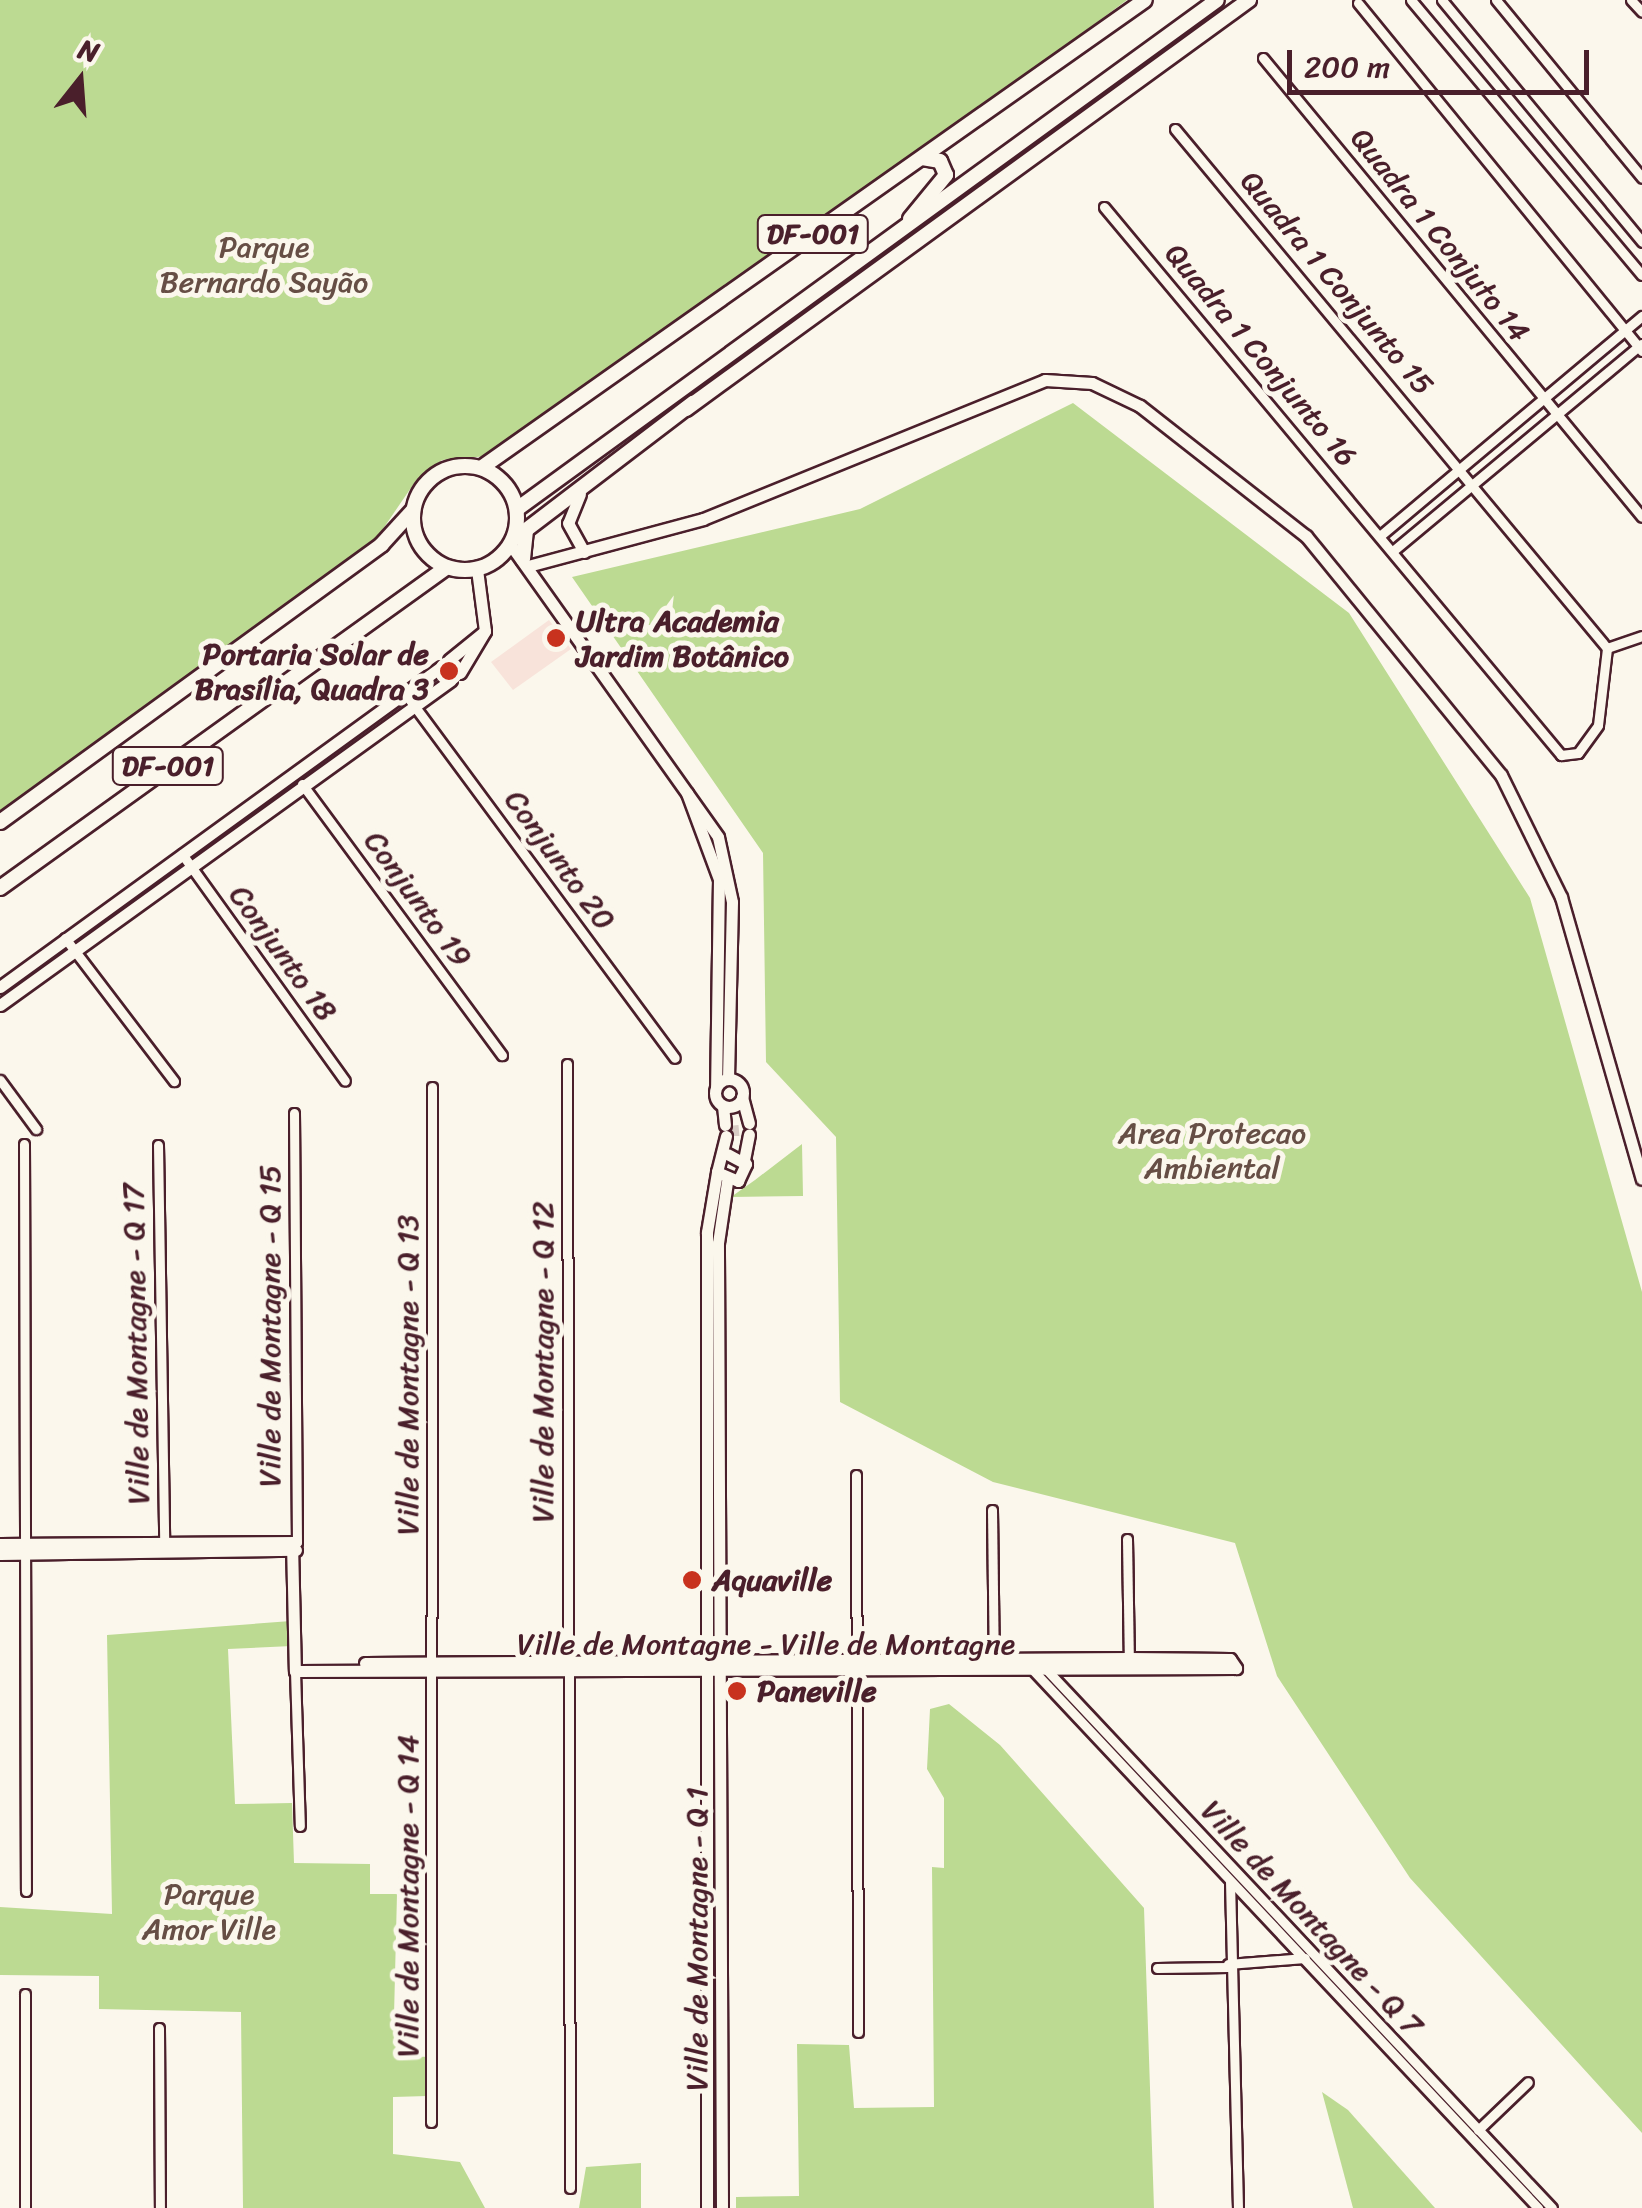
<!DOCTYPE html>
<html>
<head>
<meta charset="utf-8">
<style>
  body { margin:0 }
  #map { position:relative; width:1642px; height:2208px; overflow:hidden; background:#fbf7ec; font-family:Sriracha,sans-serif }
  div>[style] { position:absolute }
  .built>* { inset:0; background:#f8e3da }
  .green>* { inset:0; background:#bcda92 }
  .secondary-tunnel>* { height:11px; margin-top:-5.5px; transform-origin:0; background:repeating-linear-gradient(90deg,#d8ccc5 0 11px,transparent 0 16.5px) }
  .roads { filter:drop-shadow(2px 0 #4a1f2b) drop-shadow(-2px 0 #4a1f2b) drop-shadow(0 2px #4a1f2b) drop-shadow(0 -2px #4a1f2b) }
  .street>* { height:9px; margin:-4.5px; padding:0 4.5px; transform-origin:4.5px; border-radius:4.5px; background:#fbf7ec }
  .secondary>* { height:11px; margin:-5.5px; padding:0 5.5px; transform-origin:5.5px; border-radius:5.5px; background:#fbf7ec }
  .secondary>.ring { margin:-5.5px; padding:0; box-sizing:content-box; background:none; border:11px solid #fbf7ec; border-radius:50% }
  .primary>* { height:14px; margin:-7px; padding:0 7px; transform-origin:7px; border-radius:7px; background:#fbf7ec }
  .primary>.ring { margin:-7px; padding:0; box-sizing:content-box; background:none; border:14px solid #fbf7ec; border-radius:50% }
  .dots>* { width:28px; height:28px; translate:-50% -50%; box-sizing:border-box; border:5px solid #fbf7ec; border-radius:50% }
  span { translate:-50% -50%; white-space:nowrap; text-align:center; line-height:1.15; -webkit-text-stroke:10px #fbf7ec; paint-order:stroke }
  .shield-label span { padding:2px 8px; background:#fbf7ec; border:2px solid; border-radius:8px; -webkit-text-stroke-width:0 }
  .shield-label { font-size:28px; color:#4a1f2b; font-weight:700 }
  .street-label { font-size:30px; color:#4a1f2b }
  .park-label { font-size:30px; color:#664e45 }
  .poi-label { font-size:30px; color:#4a1f2b; font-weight:700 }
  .left { translate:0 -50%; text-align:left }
  .right { translate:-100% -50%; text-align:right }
  .north { position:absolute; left:30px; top:30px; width:100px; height:100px; -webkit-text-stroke:8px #fbf7ec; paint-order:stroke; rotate:17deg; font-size:28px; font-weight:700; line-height:40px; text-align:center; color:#4a1f2b }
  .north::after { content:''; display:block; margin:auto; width:35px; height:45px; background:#4a1f2b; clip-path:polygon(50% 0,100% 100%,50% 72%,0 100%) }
  .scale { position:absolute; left:1287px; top:50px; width:302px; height:45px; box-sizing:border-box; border:5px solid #4a1f2b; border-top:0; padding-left:12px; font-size:30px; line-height:35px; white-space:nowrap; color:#4a1f2b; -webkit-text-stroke:8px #fbf7ec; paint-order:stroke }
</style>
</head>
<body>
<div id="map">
  <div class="built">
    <i style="clip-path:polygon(549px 620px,571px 649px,513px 690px,491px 662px)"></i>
  </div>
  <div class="green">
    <i style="clip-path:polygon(0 0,1127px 0,642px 361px,488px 456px,442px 460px,417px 479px,372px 545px,0 811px)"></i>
    <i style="clip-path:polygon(1073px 403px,1349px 613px,1530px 898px,1642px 1292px,1642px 2133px,1410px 1878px,1277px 1676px,1235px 1543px,993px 1482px,840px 1402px,836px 1137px,766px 1062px,763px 853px,572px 577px,860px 509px)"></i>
    <i style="clip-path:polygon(802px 1144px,803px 1196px,731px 1197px,755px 1180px)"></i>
    <i style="clip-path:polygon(291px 1621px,292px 1646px,228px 1649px,235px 1804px,292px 1803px,294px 1863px,370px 1864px,370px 1894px,397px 1894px,394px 2016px,400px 2055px,427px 2057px,427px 2096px,393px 2097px,393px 2154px,460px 2162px,485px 2208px,243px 2208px,241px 2012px,99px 2009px,99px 1976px,0 1975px,0 1907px,112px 1914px,107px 1635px)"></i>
    <i style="clip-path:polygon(949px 1704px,1000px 1745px,1144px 1908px,1154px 2208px,736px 2208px,736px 2197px,799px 2196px,797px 2044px,849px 2045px,854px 2108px,934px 2107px,932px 1867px,944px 1868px,944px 1798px,927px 1769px,930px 1709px)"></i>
    <i style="clip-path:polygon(1322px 2092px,1348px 2110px,1435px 2208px,1353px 2208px)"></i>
    <i style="clip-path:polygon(641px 2163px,641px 2208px,579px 2208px,586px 2167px)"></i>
  </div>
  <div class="secondary-tunnel">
    <i style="left:733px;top:1125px;width:12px;rotate:85deg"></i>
  </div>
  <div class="roads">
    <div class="street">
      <i style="left:1411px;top:0;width:359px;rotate:50deg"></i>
      <i style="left:1442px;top:0;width:314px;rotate:50.4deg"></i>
      <i style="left:1496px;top:0;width:230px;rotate:50.6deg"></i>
      <i style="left:1631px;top:0;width:16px;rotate:47deg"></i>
      <i style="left:1358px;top:3px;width:449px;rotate:50.8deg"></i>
      <i style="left:1263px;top:58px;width:595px;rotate:50.45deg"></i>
      <i style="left:1175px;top:129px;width:675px;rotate:50.23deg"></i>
      <i style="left:1104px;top:207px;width:714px;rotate:50.17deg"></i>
      <i style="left:1561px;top:755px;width:17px;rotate:-7deg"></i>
      <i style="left:1578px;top:753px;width:34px;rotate:-54deg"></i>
      <i style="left:1598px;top:725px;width:78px;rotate:-83.3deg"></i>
      <i style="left:1381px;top:535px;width:341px;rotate:-40deg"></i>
      <i style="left:1394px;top:550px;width:322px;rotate:-39.8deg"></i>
      <i style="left:1607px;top:648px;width:37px;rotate:-19deg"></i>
      <i style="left:404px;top:692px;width:455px;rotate:53.5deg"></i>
      <i style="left:302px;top:784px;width:337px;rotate:53.6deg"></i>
      <i style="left:182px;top:854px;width:279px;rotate:54.3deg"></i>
      <i style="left:65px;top:938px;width:180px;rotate:52.7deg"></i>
      <i style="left:567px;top:1064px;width:1124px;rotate:89.85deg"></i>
      <i style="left:0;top:1080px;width:61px;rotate:53.7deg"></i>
      <i style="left:294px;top:1113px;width:429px;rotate:89.6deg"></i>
      <i style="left:24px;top:1144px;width:747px;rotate:89.85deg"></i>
      <i style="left:158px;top:1145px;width:402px;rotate:89.1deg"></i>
      <i style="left:856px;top:1475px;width:557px;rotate:89.79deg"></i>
      <i style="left:992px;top:1510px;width:155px;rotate:89.3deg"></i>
      <i style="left:1127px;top:1539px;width:122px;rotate:89.1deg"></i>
      <i style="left:1029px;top:1666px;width:744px;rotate:46.8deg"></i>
      <i style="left:1044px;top:1667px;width:742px;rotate:46.8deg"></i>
      <i style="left:295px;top:1671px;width:155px;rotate:88.2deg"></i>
      <i style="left:1230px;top:1881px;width:327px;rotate:88.6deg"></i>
      <i style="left:1228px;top:1964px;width:77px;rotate:-4.5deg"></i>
      <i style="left:1157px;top:1968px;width:71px;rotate:-0.8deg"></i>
      <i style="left:159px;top:2028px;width:180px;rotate:89.7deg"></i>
      <i style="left:431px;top:2122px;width:1035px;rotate:-89.94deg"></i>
      <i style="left:1478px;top:2130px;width:69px;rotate:-43.8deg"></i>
      <i style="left:25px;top:2208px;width:214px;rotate:-90deg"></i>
    </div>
    <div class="secondary">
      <i style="left:580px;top:494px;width:31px;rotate:112deg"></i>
      <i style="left:568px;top:523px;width:33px;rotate:61deg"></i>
      <i style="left:510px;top:544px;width:359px;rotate:54.6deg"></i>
      <i style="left:718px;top:837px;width:66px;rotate:77.8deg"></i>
      <i style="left:732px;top:902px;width:177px;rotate:91.3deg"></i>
      <i style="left:528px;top:566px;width:181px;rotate:-15deg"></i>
      <i style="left:703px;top:519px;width:369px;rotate:-22.1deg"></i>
      <i style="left:1045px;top:380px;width:47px;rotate:3.7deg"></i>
      <i style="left:1092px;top:383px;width:53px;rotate:25.6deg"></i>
      <i style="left:1140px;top:406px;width:211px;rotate:38.1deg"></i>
      <i style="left:1306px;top:536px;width:308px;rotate:50.8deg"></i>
      <i style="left:1501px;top:775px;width:136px;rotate:63.8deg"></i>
      <i style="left:1561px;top:897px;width:293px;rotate:74deg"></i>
      <i style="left:449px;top:660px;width:46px;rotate:-38.9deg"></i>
      <i style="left:460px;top:673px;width:49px;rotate:-59.2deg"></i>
      <i style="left:485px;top:631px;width:63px;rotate:-97.4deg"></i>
      <i style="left:687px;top:793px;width:92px;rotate:69.6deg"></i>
      <i style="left:719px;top:879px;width:207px;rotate:90.8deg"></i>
      <i style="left:0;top:987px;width:545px;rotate:-35.97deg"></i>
      <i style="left:0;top:1005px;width:556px;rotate:-35.78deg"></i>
      <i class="ring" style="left:715px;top:1079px;width:17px;height:17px"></i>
      <i style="left:742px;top:1097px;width:27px;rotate:75deg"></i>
      <i style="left:723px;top:1106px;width:19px;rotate:84deg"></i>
      <i style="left:726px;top:1136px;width:37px;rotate:104deg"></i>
      <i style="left:717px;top:1172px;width:23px;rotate:23deg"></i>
      <i style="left:738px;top:1181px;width:19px;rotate:-65deg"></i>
      <i style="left:746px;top:1164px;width:21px;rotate:-152deg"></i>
      <i style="left:744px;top:1160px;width:26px;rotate:-79deg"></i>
      <i style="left:292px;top:1543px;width:128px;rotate:88.7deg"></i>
      <i style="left:295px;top:1671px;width:941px;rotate:-0.18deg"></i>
      <i style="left:0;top:1544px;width:296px;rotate:-0.4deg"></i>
      <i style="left:0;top:1554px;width:296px;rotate:-0.8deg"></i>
      <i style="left:365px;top:1663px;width:764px;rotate:-0.37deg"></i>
      <i style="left:1129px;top:1658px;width:101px;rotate:0.6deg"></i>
      <i style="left:1230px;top:1659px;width:11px;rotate:56deg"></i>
      <i style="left:707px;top:2208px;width:976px;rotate:-90deg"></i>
      <i style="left:707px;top:1232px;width:61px;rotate:-80.5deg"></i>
      <i style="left:722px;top:2208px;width:965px;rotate:-90.24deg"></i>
      <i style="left:718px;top:1243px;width:62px;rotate:-81.6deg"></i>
    </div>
    <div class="primary">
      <i style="left:910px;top:219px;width:57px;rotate:-50.7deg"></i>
      <i style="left:946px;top:175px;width:15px;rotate:-113deg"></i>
      <i style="left:940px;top:161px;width:18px;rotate:-171deg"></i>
      <i style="left:686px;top:409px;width:696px;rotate:-36deg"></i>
      <i class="ring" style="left:413px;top:466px;width:90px;height:90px"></i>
      <i style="left:481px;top:468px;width:812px;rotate:-35.18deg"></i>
      <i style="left:517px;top:509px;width:865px;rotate:-36.02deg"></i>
      <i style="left:523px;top:559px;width:29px;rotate:-84deg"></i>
      <i style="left:526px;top:530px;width:210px;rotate:-37.3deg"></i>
      <i style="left:0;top:822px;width:472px;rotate:-36deg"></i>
      <i style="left:382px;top:544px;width:46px;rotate:-47.6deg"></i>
      <i style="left:0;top:888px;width:550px;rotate:-35.68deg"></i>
    </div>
  </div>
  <div class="dots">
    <i style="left:556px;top:638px;background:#c8321e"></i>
    <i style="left:449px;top:671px;background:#c8321e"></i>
    <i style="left:692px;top:1580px;background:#c8321e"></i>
    <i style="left:737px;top:1691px;background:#c8321e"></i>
  </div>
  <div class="shield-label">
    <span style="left:813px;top:234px">DF-001</span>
    <span style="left:168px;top:766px">DF-001</span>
  </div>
  <div class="street-label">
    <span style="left:1440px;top:235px;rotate:51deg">Quadra 1 Conjuto 14</span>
    <span style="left:1337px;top:283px;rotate:50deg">Quadra 1 Conjunto 15</span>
    <span style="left:1261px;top:355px;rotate:50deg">Quadra 1 Conjunto 16</span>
    <span style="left:560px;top:860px;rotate:54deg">Conjunto 20</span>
    <span style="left:418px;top:899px;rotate:54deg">Conjunto 19</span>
    <span style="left:283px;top:953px;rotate:54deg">Conjunto 18</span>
    <span style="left:270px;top:1326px;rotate:-90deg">Ville de Montagne - Q 15</span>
    <span style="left:136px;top:1344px;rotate:-91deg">Ville de Montagne - Q 17</span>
    <span style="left:543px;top:1362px;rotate:-90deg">Ville de Montagne - Q 12</span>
    <span style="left:408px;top:1375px;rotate:-90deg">Ville de Montagne - Q 13</span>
    <span style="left:766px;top:1644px">Ville de Montagne - Ville de Montagne</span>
    <span style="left:408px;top:1896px;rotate:-90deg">Ville de Montagne - Q 14</span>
    <span style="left:1312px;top:1918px;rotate:47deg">Ville de Montagne - Q 7</span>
    <span style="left:697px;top:1939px;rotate:-90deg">Ville de Montagne - Q 1</span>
  </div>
  <div class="park-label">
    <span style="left:264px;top:264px">Parque<br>Bernardo Sayão</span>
    <span style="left:1212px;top:1150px">Area Protecao<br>Ambiental</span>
    <span style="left:209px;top:1911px">Parque<br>Amor Ville</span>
  </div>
  <div class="poi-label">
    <span class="left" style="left:576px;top:638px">Ultra Academia<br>Jardim Botânico</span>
    <span class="right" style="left:429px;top:671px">Portaria Solar de<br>Brasília, Quadra 3</span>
    <span class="left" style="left:712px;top:1580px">Aquaville</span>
    <span class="left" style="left:757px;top:1691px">Paneville</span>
  </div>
  <div class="north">N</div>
  <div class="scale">200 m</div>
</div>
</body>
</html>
